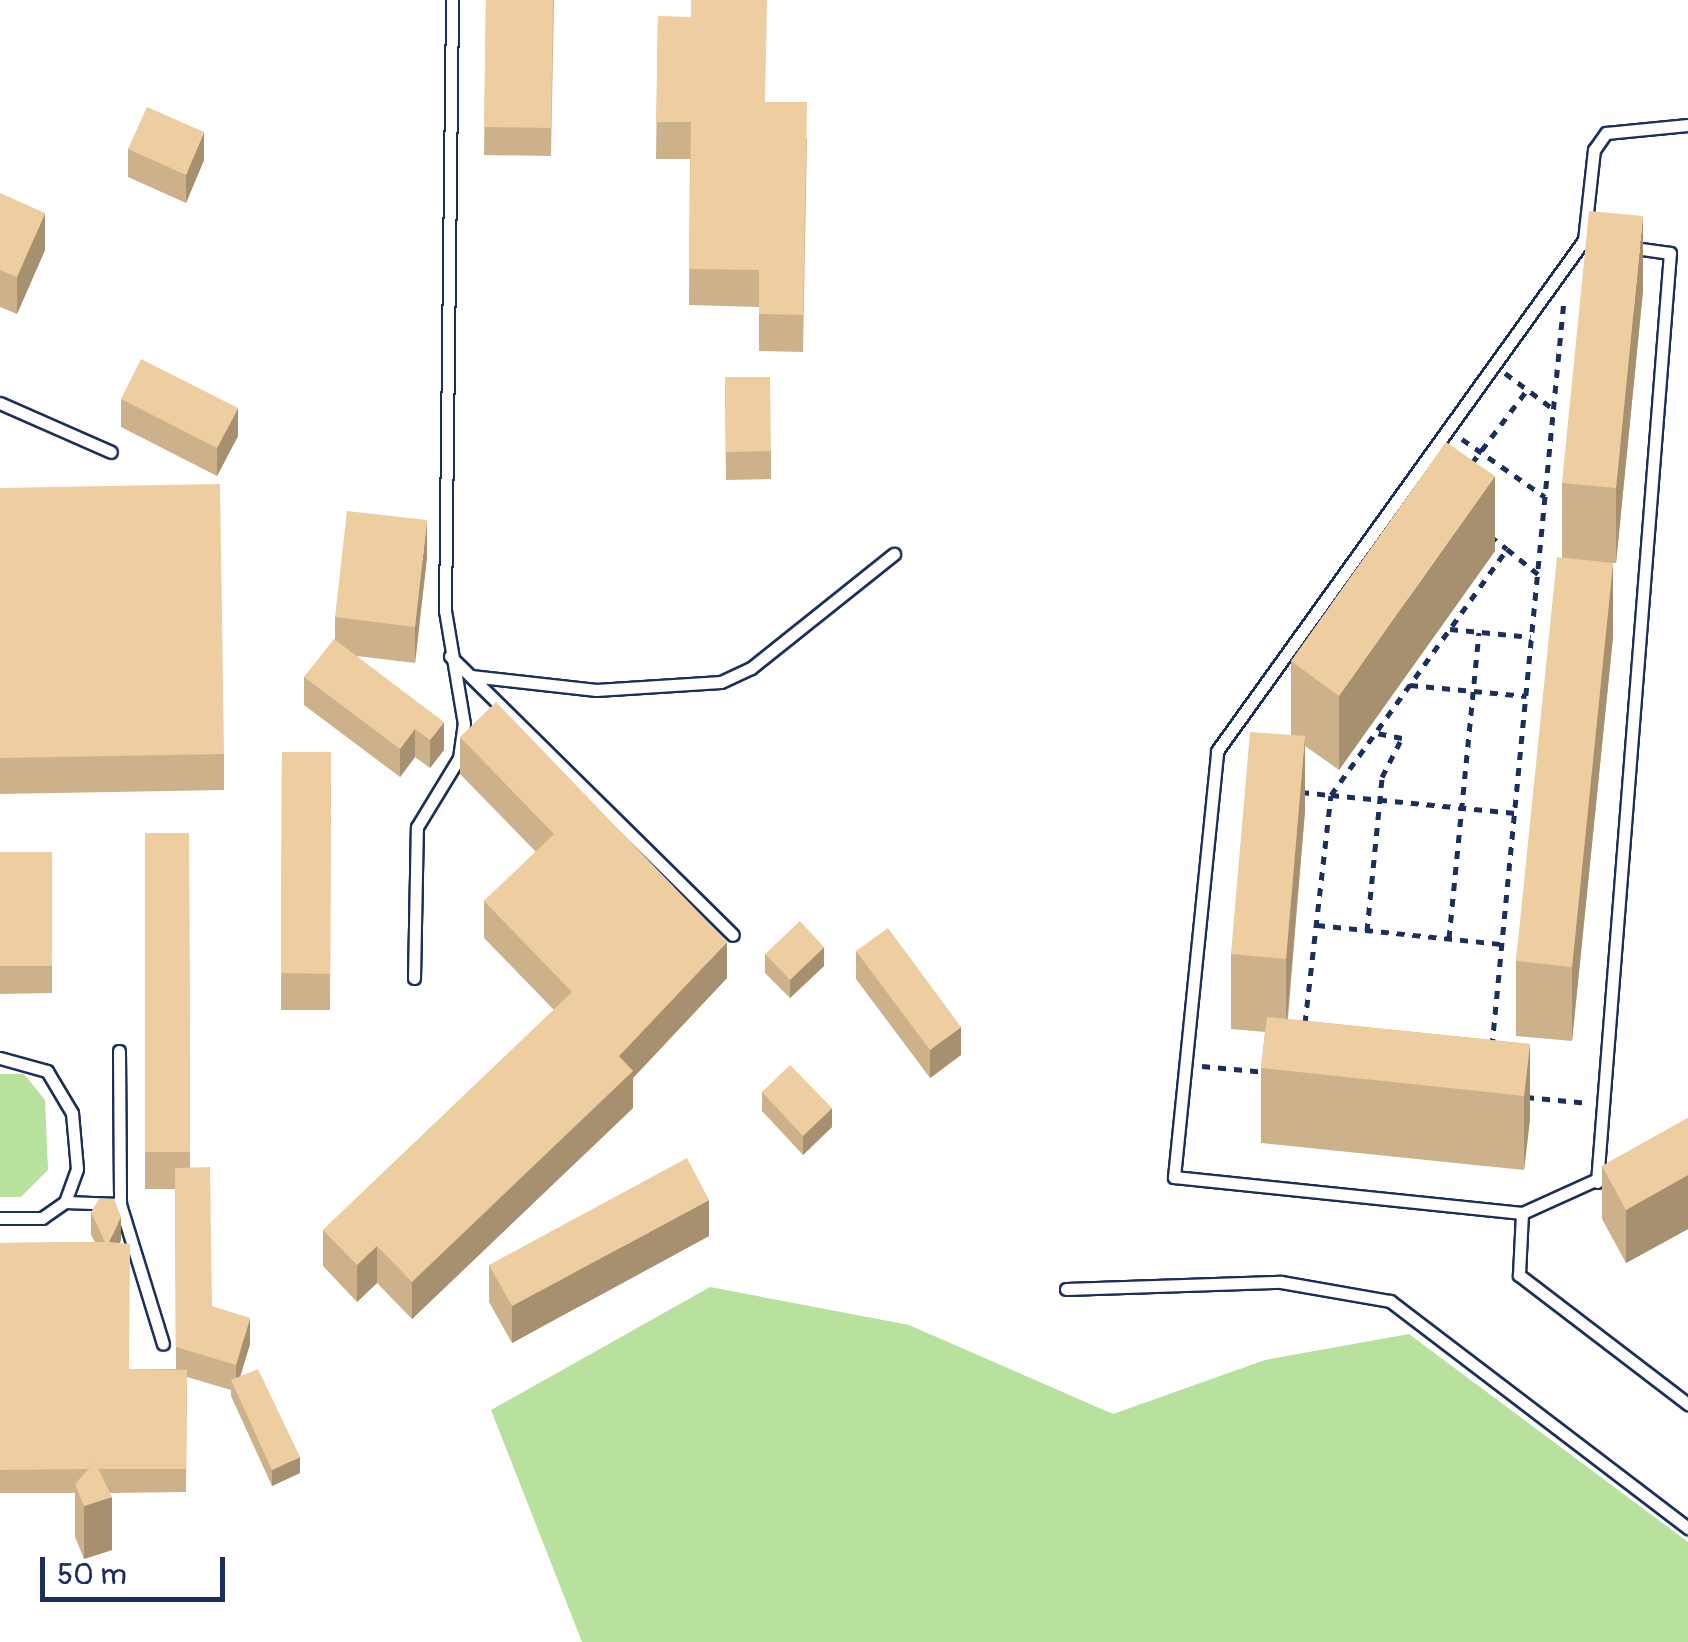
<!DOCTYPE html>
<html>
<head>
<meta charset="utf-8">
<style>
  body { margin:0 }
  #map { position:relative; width:1688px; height:1642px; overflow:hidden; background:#fff; font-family:Pangolin,sans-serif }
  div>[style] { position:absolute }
  .green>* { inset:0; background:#b8e19d }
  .path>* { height:5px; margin-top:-2.5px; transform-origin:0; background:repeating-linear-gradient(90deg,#1b2f5e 0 8px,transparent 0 16px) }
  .roads { filter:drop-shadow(2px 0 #1b2f5e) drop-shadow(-2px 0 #1b2f5e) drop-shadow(0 2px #1b2f5e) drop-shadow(0 -2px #1b2f5e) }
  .service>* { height:11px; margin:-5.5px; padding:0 5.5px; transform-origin:5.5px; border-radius:5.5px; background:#fff }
  .wall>* { inset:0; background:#cdb18a }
  .shaded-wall>* { inset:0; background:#a79070 }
  .building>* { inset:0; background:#eecea0 }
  span { translate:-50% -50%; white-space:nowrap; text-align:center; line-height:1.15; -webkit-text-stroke:10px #fff; paint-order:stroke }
  .scale { position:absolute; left:40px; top:1557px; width:185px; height:45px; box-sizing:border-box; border:5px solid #1b2f5e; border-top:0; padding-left:12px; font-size:30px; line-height:35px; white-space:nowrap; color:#1b2f5e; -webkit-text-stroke:8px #fff; paint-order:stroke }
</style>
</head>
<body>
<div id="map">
  <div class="green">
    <i style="clip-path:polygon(0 1074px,24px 1074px,45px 1100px,48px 1170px,21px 1197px,0 1197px)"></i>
    <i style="clip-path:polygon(710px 1287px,909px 1325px,1113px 1414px,1265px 1360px,1409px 1334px,1688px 1542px,1688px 1642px,582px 1642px,491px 1410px)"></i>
  </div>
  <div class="path">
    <i style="left:1505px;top:373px;width:59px;rotate:36.7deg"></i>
    <i style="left:1462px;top:439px;width:101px;rotate:34.9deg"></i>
    <i style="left:1472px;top:463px;width:91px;rotate:-53deg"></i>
    <i style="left:1490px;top:536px;width:21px;rotate:37deg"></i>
    <i style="left:1450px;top:629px;width:81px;rotate:5.6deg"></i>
    <i style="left:1410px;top:685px;width:117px;rotate:5.4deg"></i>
    <i style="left:1301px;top:792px;width:30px;rotate:6deg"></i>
    <i style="left:1331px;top:795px;width:302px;rotate:-54.4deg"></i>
    <i style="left:1507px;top:549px;width:40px;rotate:39deg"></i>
    <i style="left:1317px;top:925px;width:186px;rotate:5.9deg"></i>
    <i style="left:1367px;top:931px;width:155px;rotate:-84.4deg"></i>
    <i style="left:1382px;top:777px;width:44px;rotate:-62.9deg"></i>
    <i style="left:1402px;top:738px;width:26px;rotate:-169deg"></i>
    <i style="left:1449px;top:938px;width:307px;rotate:-84.4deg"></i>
    <i style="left:1305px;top:1023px;width:229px;rotate:-83.5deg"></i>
    <i style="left:1331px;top:795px;width:185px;rotate:5.6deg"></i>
    <i style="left:1492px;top:1046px;width:749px;rotate:-84.49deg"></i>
    <i style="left:1202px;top:1066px;width:64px;rotate:5.4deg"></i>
    <i style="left:1526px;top:1097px;width:63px;rotate:5.4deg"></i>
  </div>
  <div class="roads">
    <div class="service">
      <i style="left:0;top:403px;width:121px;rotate:23.8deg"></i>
      <i style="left:450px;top:656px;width:397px;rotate:44.6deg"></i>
      <i style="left:471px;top:676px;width:126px;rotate:6.4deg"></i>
      <i style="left:596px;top:690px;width:125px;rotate:-3.7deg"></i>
      <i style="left:721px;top:682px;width:33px;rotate:-25deg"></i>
      <i style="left:751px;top:668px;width:183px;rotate:-38.6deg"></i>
      <i style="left:414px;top:978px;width:151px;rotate:-88.9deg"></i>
      <i style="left:417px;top:827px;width:81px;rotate:-58.7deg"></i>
      <i style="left:459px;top:758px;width:34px;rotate:-82deg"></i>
      <i style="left:464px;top:724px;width:115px;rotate:-99.5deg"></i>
      <i style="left:445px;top:611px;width:611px;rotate:-89.34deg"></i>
      <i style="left:119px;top:1051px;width:153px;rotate:89.6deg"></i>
      <i style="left:0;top:1058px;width:49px;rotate:15.5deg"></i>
      <i style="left:47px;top:1071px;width:49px;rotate:59.2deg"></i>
      <i style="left:72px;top:1113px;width:56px;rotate:84.9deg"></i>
      <i style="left:77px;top:1169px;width:35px;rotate:110deg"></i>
      <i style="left:1613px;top:1172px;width:100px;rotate:155.7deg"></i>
      <i style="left:1522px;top:1213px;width:350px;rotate:-174.1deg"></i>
      <i style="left:1174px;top:1177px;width:428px;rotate:-84.2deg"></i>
      <i style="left:1217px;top:751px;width:629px;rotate:-54.31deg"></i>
      <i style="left:1584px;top:240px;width:91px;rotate:-83.7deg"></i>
      <i style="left:1594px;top:150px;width:21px;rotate:-55deg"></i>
      <i style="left:1606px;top:133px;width:82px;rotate:-5.6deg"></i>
      <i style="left:1597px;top:1182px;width:932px;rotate:-85.51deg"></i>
      <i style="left:1670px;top:253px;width:42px;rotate:-171.9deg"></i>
      <i style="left:1522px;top:1213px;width:62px;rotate:92.8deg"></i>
      <i style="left:1519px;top:1275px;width:213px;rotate:37.4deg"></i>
      <i style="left:0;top:1218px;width:42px"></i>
      <i style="left:42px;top:1218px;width:28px;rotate:-35deg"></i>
      <i style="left:65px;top:1202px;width:55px;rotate:2.1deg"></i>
      <i style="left:120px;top:1204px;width:146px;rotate:72.9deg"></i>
      <i style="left:1066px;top:1289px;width:215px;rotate:-1.9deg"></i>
      <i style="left:1281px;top:1282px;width:111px;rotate:9.9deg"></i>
      <i style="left:1390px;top:1301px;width:375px;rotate:37.3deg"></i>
    </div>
  </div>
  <div class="wall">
    <i style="clip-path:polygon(486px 0,554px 0,551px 156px,484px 155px)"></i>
    <i style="clip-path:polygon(658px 16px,765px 102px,807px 139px,803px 352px,759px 351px,759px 307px,689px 305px,690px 159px,656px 159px)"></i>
    <i style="clip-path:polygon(128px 149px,204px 160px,186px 203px,128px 177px)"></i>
    <i style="clip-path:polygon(0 193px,45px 250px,17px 314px,0 307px)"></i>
    <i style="clip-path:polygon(1643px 291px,1616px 563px,1613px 563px,1613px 637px,1572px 1041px,1516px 1036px,1516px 961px,1562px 557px,1562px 483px)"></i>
    <i style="clip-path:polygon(725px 377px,771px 451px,771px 479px,726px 480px)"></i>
    <i style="clip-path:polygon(121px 399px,238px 436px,217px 476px,121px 427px)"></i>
    <i style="clip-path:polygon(0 488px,224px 754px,224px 790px,0 794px)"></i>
    <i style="clip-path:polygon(1495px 551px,1339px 770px,1305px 746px,1305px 811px,1288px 1019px,1530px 1044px,1530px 1119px,1524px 1170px,1261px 1143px,1261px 1068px,1265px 1032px,1231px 1029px,1231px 954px,1291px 735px,1291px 661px)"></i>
    <i style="clip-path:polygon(427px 557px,415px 663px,357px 656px,444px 750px,430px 768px,415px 757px,400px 777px,304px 705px,304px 677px,335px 639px,335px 617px)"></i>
    <i style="clip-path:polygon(460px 737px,727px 978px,633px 1078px,633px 1108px,412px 1319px,377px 1283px,357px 1302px,323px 1266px,323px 1230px,554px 1010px,484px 938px,484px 901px,536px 852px,460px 774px)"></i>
    <i style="clip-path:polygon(282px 752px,331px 752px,330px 1010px,281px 1010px)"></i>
    <i style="clip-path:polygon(145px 833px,189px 833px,190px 1167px,212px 1306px,250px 1344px,240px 1376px,300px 1473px,272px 1486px,231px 1396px,231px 1390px,187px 1377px,186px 1492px,110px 1493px,112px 1550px,84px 1559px,75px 1537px,75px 1493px,0 1493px,0 1243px,95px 1242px,91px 1235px,91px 1212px,121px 1240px,120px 1243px,129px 1369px,176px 1369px,175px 1189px,145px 1189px)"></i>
    <i style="clip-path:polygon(0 852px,52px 852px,52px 993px,0 994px)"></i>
    <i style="clip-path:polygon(856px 951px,961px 1055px,930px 1078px,856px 979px)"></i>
    <i style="clip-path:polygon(765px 954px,824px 966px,790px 998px,765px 973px)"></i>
    <i style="clip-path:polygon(762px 1092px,832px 1127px,803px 1155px,762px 1111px)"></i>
    <i style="clip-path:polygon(1688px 1118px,1688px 1229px,1626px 1263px,1602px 1219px,1602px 1166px)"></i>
    <i style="clip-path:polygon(709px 1236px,512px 1343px,489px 1302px,489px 1265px)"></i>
  </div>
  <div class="shaded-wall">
    <i style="clip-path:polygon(204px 132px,204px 160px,186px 203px,186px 175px)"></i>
    <i style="clip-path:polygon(45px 213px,45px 250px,17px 314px,17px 277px)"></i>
    <i style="clip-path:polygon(1643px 216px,1643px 291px,1616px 563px,1616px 488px)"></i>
    <i style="clip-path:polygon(238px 408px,238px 436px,217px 476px,217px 448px)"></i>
    <i style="clip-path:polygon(1495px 476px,1495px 551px,1339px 770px,1339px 696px)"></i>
    <i style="clip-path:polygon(427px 520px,427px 557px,415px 663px,415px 627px)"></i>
    <i style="clip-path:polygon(1613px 563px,1613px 637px,1572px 1041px,1572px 967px)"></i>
    <i style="clip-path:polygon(444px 722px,444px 750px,430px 768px,430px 740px)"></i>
    <i style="clip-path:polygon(415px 729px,415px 757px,400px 777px,400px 749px)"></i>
    <i style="clip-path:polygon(1305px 736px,1305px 811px,1286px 1033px,1286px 959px)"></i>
    <i style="clip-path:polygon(727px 942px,727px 978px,633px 1078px,633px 1108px,412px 1319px,412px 1282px,619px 1056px)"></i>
    <i style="clip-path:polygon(824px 947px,824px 966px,790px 998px,790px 980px)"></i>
    <i style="clip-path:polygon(961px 1027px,961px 1055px,930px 1078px,930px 1050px)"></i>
    <i style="clip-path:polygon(1530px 1044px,1530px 1119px,1524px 1170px,1524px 1096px)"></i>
    <i style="clip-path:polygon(832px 1108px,832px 1127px,803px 1155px,803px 1136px)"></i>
    <i style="clip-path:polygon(1688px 1175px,1688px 1229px,1626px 1263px,1626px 1210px)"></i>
    <i style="clip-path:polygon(709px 1200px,709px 1236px,512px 1343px,512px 1306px)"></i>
    <i style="clip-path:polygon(121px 1217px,121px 1240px,109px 1266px,109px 1242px)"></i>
    <i style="clip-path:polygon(377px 1246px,377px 1283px,357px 1302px,357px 1265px)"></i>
    <i style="clip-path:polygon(250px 1318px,250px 1344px,236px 1391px,236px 1365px)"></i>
    <i style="clip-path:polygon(300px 1457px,300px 1473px,272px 1486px,272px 1470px)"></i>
    <i style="clip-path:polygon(112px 1497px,112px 1550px,84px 1559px,84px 1506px)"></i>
  </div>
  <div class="building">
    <i style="clip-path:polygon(486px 0,553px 0,551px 128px,484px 127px)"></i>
    <i style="clip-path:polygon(691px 0,767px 0,765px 102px,807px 102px,803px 315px,759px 314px,759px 270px,689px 269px,691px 122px,656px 122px,658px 16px,691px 17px)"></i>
    <i style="clip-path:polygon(147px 107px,204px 132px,186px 175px,128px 149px)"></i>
    <i style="clip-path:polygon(0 193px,45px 213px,17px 277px,0 270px)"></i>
    <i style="clip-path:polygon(1589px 211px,1643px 216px,1616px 488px,1562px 483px)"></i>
    <i style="clip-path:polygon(141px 359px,238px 408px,217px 448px,121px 399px)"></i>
    <i style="clip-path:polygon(725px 377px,770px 377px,771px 451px,726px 452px)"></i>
    <i style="clip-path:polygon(1446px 442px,1495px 476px,1339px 696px,1291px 661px)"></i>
    <i style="clip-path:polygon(220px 484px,224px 754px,0 758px,0 488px)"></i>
    <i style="clip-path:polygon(347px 511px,427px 520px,415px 627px,335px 617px)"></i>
    <i style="clip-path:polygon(1557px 557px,1613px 563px,1572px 967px,1516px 961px)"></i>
    <i style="clip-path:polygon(334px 639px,444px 722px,430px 740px,415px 729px,400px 749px,304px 677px)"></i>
    <i style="clip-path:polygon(496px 702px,727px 942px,619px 1056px,633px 1071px,412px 1282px,377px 1246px,357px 1265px,323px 1230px,572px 992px,484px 901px,554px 834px,460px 737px)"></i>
    <i style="clip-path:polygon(1250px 732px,1305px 736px,1286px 959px,1231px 954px)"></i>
    <i style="clip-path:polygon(282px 752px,331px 752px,330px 974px,281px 973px)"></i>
    <i style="clip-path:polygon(145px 833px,189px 833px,190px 1152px,145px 1152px)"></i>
    <i style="clip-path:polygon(0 852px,52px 852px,52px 966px,0 966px)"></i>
    <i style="clip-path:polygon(800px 921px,824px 947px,790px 980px,765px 954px)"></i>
    <i style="clip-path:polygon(888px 928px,961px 1027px,930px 1050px,856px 951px)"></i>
    <i style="clip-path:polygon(1267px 1017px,1530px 1044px,1524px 1096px,1261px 1068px)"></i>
    <i style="clip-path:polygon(790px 1065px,832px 1108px,803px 1136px,762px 1092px)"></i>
    <i style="clip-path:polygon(1688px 1118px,1688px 1175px,1626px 1210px,1602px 1166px)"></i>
    <i style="clip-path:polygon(687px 1158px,709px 1200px,512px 1306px,489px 1265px)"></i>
    <i style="clip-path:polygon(210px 1167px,212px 1306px,250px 1318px,236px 1365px,176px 1347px,175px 1168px)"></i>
    <i style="clip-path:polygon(99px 1199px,114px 1199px,121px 1217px,109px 1242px,130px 1244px,129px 1369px,187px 1370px,186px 1469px,98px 1469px,95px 1462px,88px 1469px,0 1470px,0 1243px,105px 1242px,91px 1212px)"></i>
    <i style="clip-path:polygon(258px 1369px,300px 1457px,272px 1470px,231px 1380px)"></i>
    <i style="clip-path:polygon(95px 1462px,112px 1497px,84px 1506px,75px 1484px)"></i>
  </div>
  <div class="scale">50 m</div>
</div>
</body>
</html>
